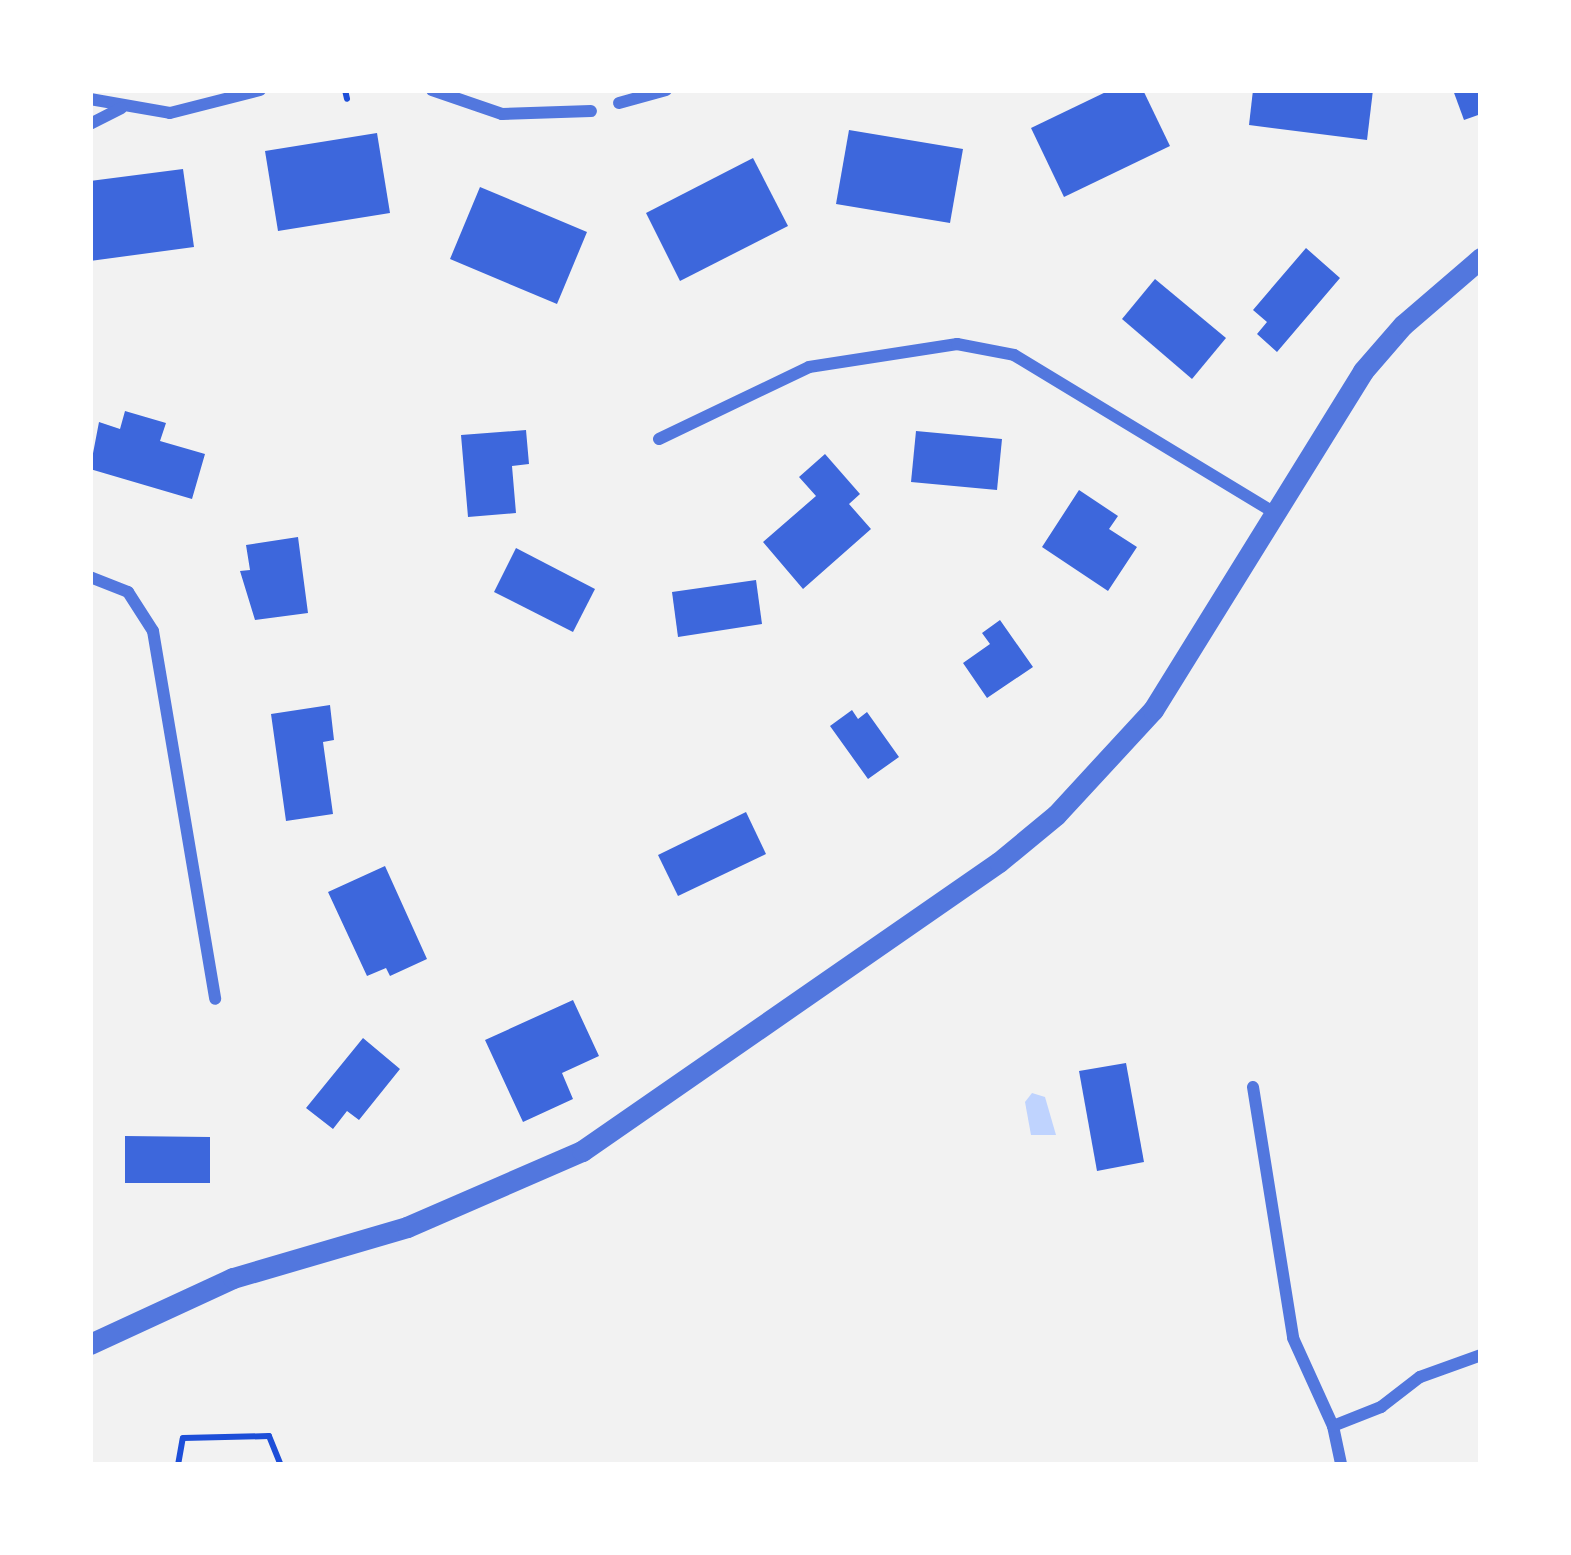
<!DOCTYPE html>
<html>
<head>
<meta charset="utf-8">
<style>
  body { margin:0 }
  #map { position:relative; width:1571px; height:1555px; overflow:hidden; background:#f2f2f2; font-family:Raleway,sans-serif }
  div>[style] { position:absolute }
  .water>* { inset:0; background:#bfd3fe }
  .building>* { inset:0; background:#3d67dc }
  .path>* { height:6px; margin:-3px; padding:0 3px; transform-origin:3px; border-radius:3px; background:#1d4ed8 }
  .minor>* { height:12px; margin:-6px; padding:0 6px; transform-origin:6px; border-radius:6px; background:#5277de }
  .tertiary>* { height:21px; margin:-10.5px; padding:0 10.5px; transform-origin:10.5px; border-radius:10.5px; background:#5277de }
  span { translate:-50% -50%; white-space:nowrap; text-align:center; line-height:1.15; -webkit-text-stroke:9px #fff; paint-order:stroke }
  .frame { position:absolute; inset:0; border:93px solid #fff; pointer-events:none }
</style>
</head>
<body>
<div id="map">
  <div class="water">
    <i style="clip-path:polygon(1032px 1093px,1045px 1097px,1056px 1135px,1031px 1135px,1025px 1102px)"></i>
  </div>
  <div class="building">
    <i style="clip-path:polygon(1110px 90px,1143px 90px,1170px 146px,1064px 197px,1031px 128px)"></i>
    <i style="clip-path:polygon(1253px 90px,1373px 90px,1367px 140px,1249px 125px)"></i>
    <i style="clip-path:polygon(1453px 90px,1481px 90px,1481px 114px,1464px 120px)"></i>
    <i style="clip-path:polygon(849px 130px,963px 149px,950px 223px,836px 204px)"></i>
    <i style="clip-path:polygon(377px 133px,390px 213px,278px 231px,265px 151px)"></i>
    <i style="clip-path:polygon(753px 158px,788px 226px,680px 281px,646px 213px)"></i>
    <i style="clip-path:polygon(183px 169px,194px 247px,90px 261px,90px 181px)"></i>
    <i style="clip-path:polygon(480px 187px,587px 232px,557px 304px,450px 259px)"></i>
    <i style="clip-path:polygon(1306px 248px,1340px 278px,1277px 352px,1257px 334px,1267px 322px,1253px 310px)"></i>
    <i style="clip-path:polygon(1155px 279px,1226px 338px,1192px 379px,1122px 319px)"></i>
    <i style="clip-path:polygon(125px 411px,166px 423px,160px 441px,205px 454px,192px 499px,90px 469px,99px 422px,120px 429px)"></i>
    <i style="clip-path:polygon(526px 430px,529px 464px,512px 466px,516px 513px,468px 517px,461px 435px)"></i>
    <i style="clip-path:polygon(916px 431px,1002px 439px,997px 490px,911px 482px)"></i>
    <i style="clip-path:polygon(825px 454px,860px 494px,849px 504px,871px 529px,803px 589px,763px 542px,816px 496px,799px 477px)"></i>
    <i style="clip-path:polygon(1079px 490px,1118px 516px,1109px 529px,1137px 547px,1108px 591px,1042px 547px)"></i>
    <i style="clip-path:polygon(298px 537px,308px 613px,255px 620px,240px 571px,250px 570px,246px 545px)"></i>
    <i style="clip-path:polygon(516px 548px,595px 589px,573px 632px,494px 592px)"></i>
    <i style="clip-path:polygon(756px 580px,762px 624px,678px 637px,672px 592px)"></i>
    <i style="clip-path:polygon(1000px 620px,1033px 667px,987px 698px,963px 663px,990px 644px,982px 633px)"></i>
    <i style="clip-path:polygon(330px 705px,334px 740px,323px 742px,333px 814px,286px 821px,271px 714px)"></i>
    <i style="clip-path:polygon(852px 710px,858px 719px,867px 712px,899px 757px,868px 779px,830px 726px)"></i>
    <i style="clip-path:polygon(746px 812px,766px 854px,678px 896px,658px 855px)"></i>
    <i style="clip-path:polygon(385px 866px,427px 959px,390px 976px,386px 968px,367px 976px,328px 892px)"></i>
    <i style="clip-path:polygon(573px 1000px,599px 1056px,562px 1073px,573px 1099px,523px 1122px,485px 1040px)"></i>
    <i style="clip-path:polygon(363px 1038px,400px 1069px,359px 1120px,347px 1111px,333px 1129px,306px 1108px)"></i>
    <i style="clip-path:polygon(1126px 1063px,1144px 1162px,1097px 1171px,1079px 1071px)"></i>
    <i style="clip-path:polygon(125px 1136px,210px 1137px,210px 1183px,125px 1183px)"></i>
  </div>
  <div class="path">
    <i style="left:345px;top:90px;width:9px;rotate:77deg"></i>
    <i style="left:178px;top:1465px;width:27px;rotate:-80deg"></i>
    <i style="left:183px;top:1438px;width:86px;rotate:-1.3deg"></i>
    <i style="left:269px;top:1436px;width:31px;rotate:68deg"></i>
  </div>
  <div class="minor">
    <i style="left:432px;top:90px;width:74px;rotate:18.9deg"></i>
    <i style="left:502px;top:114px;width:89px;rotate:-1.9deg"></i>
    <i style="left:90px;top:99px;width:81px;rotate:9.9deg"></i>
    <i style="left:170px;top:113px;width:93px;rotate:-14.3deg"></i>
    <i style="left:619px;top:103px;width:49px;rotate:-15.5deg"></i>
    <i style="left:90px;top:124px;width:35px;rotate:-27deg"></i>
    <i style="left:659px;top:439px;width:166px;rotate:-25.6deg"></i>
    <i style="left:809px;top:367px;width:150px;rotate:-8.8deg"></i>
    <i style="left:957px;top:344px;width:58px;rotate:10.9deg"></i>
    <i style="left:1014px;top:355px;width:303px;rotate:31.2deg"></i>
    <i style="left:90px;top:577px;width:41px;rotate:21.5deg"></i>
    <i style="left:128px;top:592px;width:46px;rotate:57.3deg"></i>
    <i style="left:153px;top:631px;width:373px;rotate:80.4deg"></i>
    <i style="left:1253px;top:1087px;width:254px;rotate:80.9deg"></i>
    <i style="left:1293px;top:1338px;width:97px;rotate:65.6deg"></i>
    <i style="left:1333px;top:1426px;width:40px;rotate:78deg"></i>
    <i style="left:1333px;top:1426px;width:52px;rotate:-21.6deg"></i>
    <i style="left:1381px;top:1407px;width:49px;rotate:-37.6deg"></i>
    <i style="left:1420px;top:1377px;width:65px;rotate:-19.8deg"></i>
  </div>
  <div class="tertiary">
    <i style="left:90px;top:1344px;width:157px;rotate:-24.8deg"></i>
    <i style="left:233px;top:1278px;width:181px;rotate:-16.3deg"></i>
    <i style="left:407px;top:1227px;width:191px;rotate:-23.5deg"></i>
    <i style="left:582px;top:1151px;width:507px;rotate:-34.72deg"></i>
    <i style="left:999px;top:862px;width:74px;rotate:-39.5deg"></i>
    <i style="left:1056px;top:815px;width:143px;rotate:-47.3deg"></i>
    <i style="left:1153px;top:710px;width:399px;rotate:-58.2deg"></i>
    <i style="left:1363px;top:371px;width:61px;rotate:-49deg"></i>
    <i style="left:1403px;top:325px;width:103px;rotate:-40.7deg"></i>
  </div>
  <div class="frame"></div>
</div>
</body>
</html>
